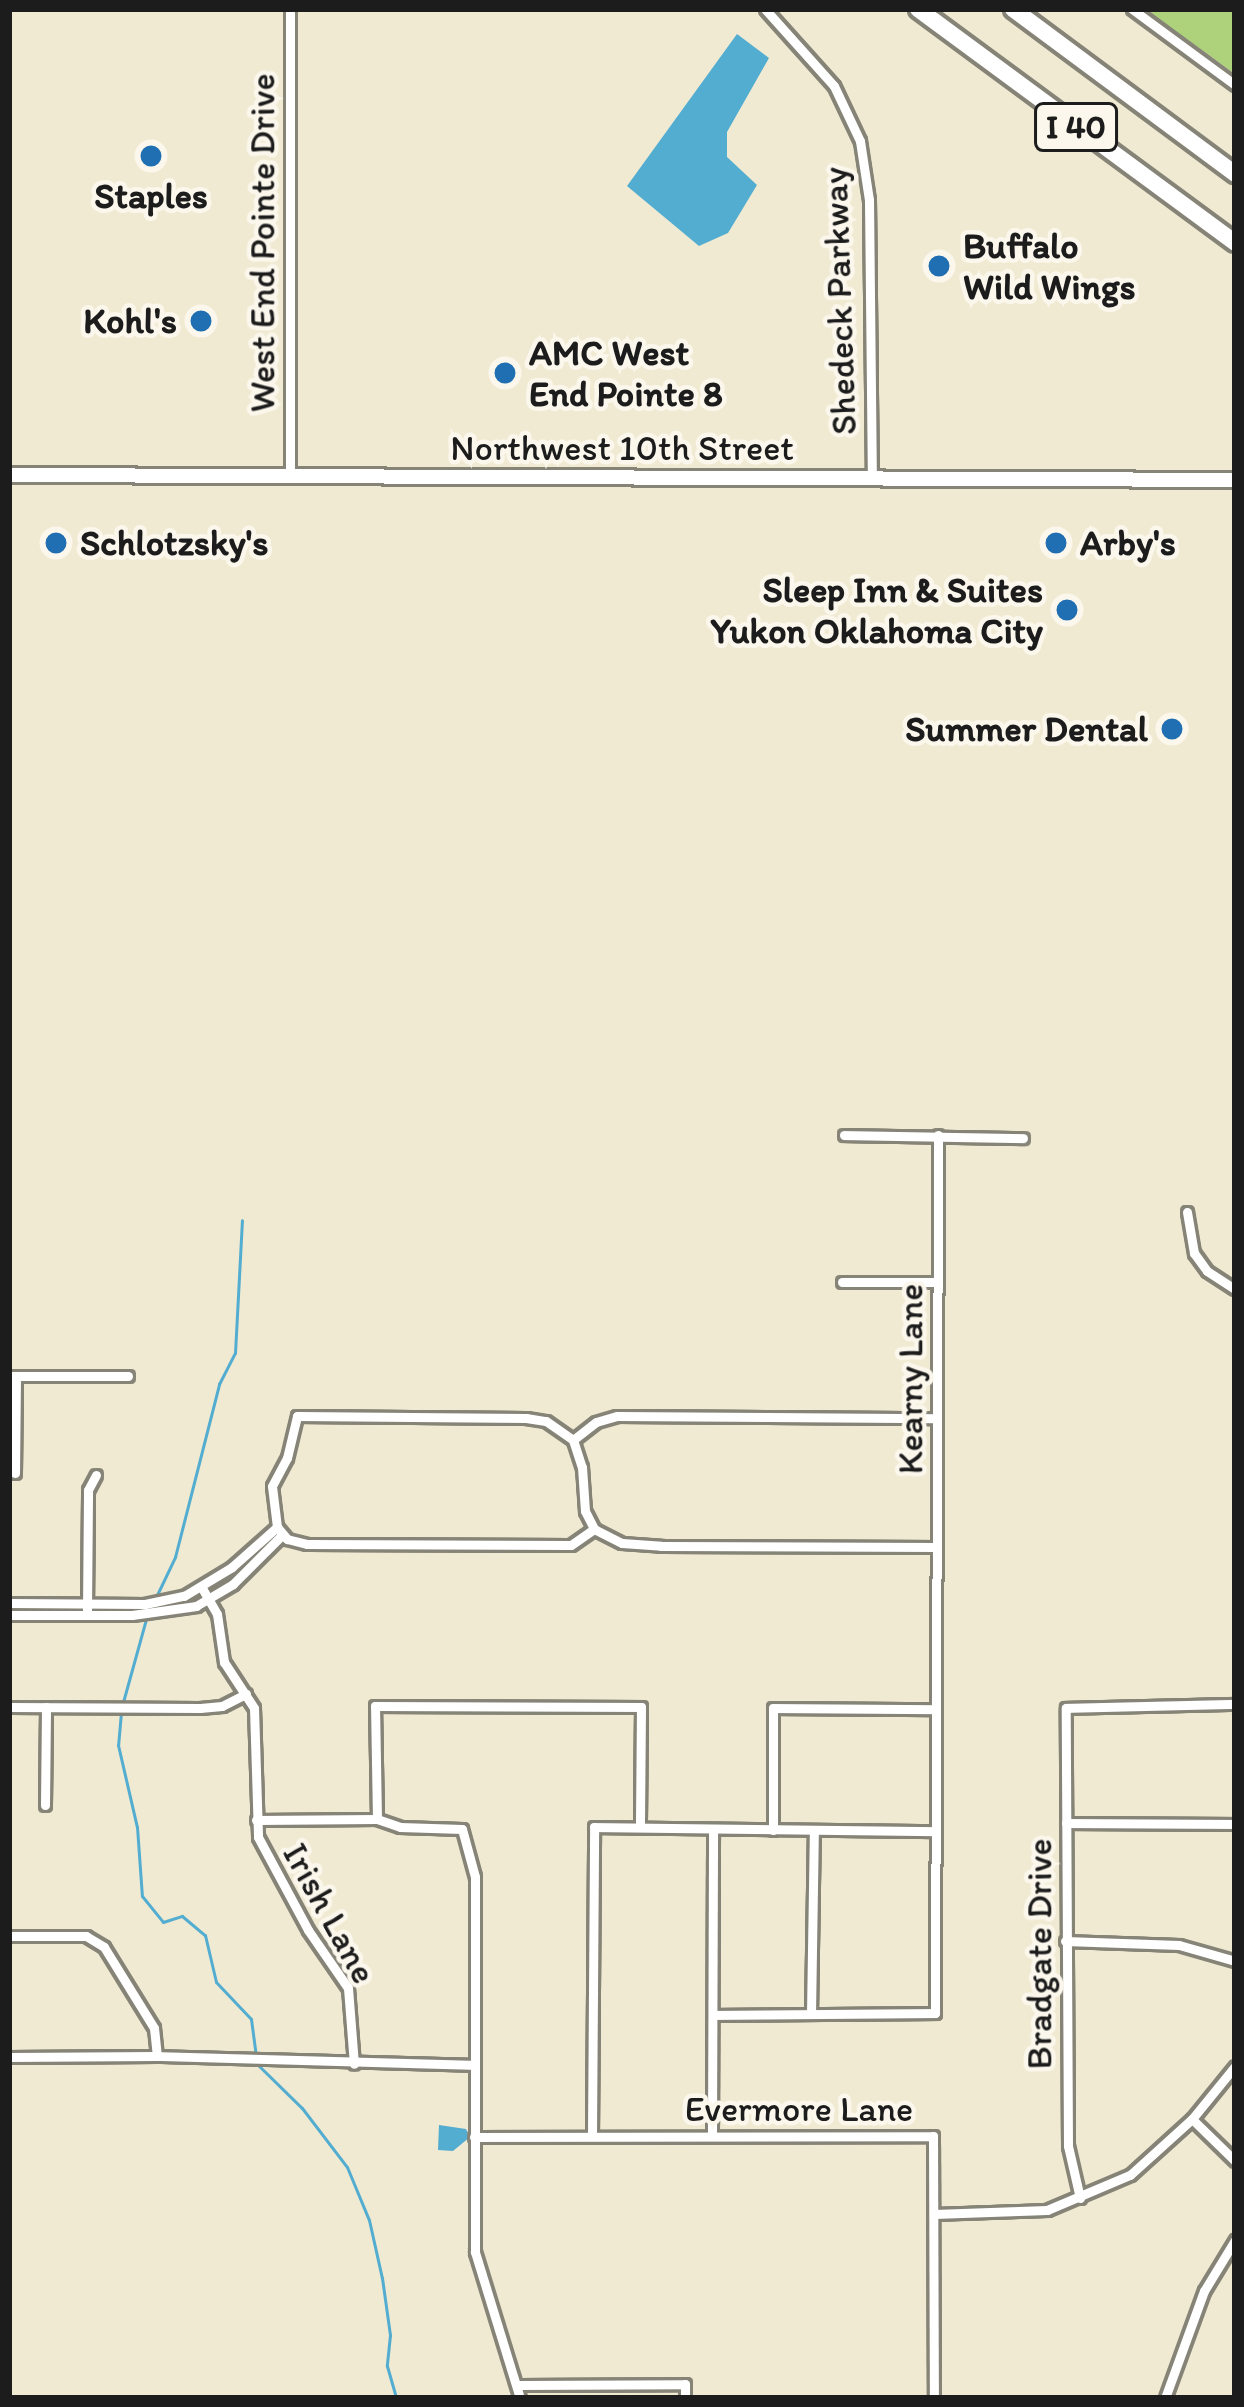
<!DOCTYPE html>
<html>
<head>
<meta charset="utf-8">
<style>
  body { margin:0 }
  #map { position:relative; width:1244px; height:2407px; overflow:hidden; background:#f0ead2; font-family:Itim,sans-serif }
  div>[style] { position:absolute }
  .green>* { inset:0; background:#aed27b }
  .water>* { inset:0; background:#53add1 }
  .stream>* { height:3px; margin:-1.5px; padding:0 1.5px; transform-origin:1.5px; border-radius:1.5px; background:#53add1 }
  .roads { filter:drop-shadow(3px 0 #868377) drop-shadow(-3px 0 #868377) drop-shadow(0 3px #868377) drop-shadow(0 -3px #868377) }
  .street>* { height:9px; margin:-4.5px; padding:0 4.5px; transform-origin:4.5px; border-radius:4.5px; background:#fff }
  .secondary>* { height:14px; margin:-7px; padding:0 7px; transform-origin:7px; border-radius:7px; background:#fff }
  .highway>* { height:16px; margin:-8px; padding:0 8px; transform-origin:8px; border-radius:8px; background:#fff }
  .dots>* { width:33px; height:33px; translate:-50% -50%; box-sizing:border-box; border:6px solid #fbf7ec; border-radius:50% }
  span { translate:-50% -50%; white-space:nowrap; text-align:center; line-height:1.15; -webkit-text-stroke:9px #fbf7ec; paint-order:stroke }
  .shield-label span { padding:3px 9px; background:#fbf7ec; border:3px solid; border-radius:9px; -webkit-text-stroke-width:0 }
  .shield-label { font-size:33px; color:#1c1c1c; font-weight:700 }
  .poi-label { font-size:36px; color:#1c1c1c; font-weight:700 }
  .left { translate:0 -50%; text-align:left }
  .right { translate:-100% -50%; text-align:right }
  .street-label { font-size:36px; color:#1c1c1c }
  .frame { position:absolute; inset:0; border:12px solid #1c1c1c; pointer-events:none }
</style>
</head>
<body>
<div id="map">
  <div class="green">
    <i style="clip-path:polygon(1145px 9px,1235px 9px,1235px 74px)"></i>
  </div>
  <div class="water">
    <i style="clip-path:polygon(737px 34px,769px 58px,727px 132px,727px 157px,757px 185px,728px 233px,699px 246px,627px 186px)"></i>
    <i style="clip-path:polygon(439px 2125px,466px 2129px,470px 2137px,453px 2151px,438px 2150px)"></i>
  </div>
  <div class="stream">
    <i style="left:155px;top:1599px;width:47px;rotate:-64.5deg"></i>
    <i style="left:175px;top:1557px;width:179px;rotate:-75.7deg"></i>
    <i style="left:219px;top:1384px;width:35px;rotate:-63deg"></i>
    <i style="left:235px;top:1353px;width:133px;rotate:-87deg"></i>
    <i style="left:123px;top:1702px;width:86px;rotate:-74.5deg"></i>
    <i style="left:121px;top:1712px;width:33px;rotate:95deg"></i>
    <i style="left:118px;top:1745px;width:84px;rotate:77deg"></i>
    <i style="left:137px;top:1827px;width:69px;rotate:85.9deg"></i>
    <i style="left:142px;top:1896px;width:33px;rotate:51deg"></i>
    <i style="left:163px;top:1922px;width:20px;rotate:-18deg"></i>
    <i style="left:182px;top:1916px;width:30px;rotate:40deg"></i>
    <i style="left:205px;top:1935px;width:48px;rotate:76.8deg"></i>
    <i style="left:216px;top:1982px;width:51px;rotate:46.6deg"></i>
    <i style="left:251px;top:2019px;width:45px;rotate:82.4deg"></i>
    <i style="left:257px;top:2064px;width:63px;rotate:44.4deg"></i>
    <i style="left:302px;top:2108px;width:74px;rotate:52.7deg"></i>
    <i style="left:347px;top:2167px;width:57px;rotate:67.5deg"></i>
    <i style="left:369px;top:2220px;width:59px;rotate:77.4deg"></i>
    <i style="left:382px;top:2278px;width:58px;rotate:82deg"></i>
    <i style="left:390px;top:2335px;width:31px;rotate:96deg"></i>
    <i style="left:387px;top:2366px;width:33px;rotate:74deg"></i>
  </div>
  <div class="roads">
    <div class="street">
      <i style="left:290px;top:9px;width:468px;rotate:90deg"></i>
      <i style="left:765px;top:9px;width:103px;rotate:48.1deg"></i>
      <i style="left:834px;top:86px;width:61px;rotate:64.7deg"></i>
      <i style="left:860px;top:141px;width:60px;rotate:81.3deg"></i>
      <i style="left:869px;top:200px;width:280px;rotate:89.4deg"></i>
      <i style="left:1132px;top:9px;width:128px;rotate:36.4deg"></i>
      <i style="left:844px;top:1135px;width:179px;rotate:1deg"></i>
      <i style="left:1187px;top:1212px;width:42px;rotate:80.3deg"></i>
      <i style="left:1194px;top:1253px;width:22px;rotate:54deg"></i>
      <i style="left:1207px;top:1271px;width:33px;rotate:33deg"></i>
      <i style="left:842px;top:1282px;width:96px"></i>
      <i style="left:9px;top:1376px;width:119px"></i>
      <i style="left:573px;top:1440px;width:28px;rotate:72deg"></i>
      <i style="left:582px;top:1467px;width:44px;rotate:86.1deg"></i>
      <i style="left:585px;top:1511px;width:20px;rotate:63deg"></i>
      <i style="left:15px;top:1473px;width:97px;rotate:-89.4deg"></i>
      <i style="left:277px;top:1527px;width:41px;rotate:-97deg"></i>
      <i style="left:272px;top:1486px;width:32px;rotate:-62deg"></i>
      <i style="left:287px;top:1458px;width:43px;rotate:-76.6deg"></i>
      <i style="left:297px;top:1416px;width:229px;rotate:0.5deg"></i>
      <i style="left:526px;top:1418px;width:20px;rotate:9deg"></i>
      <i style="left:546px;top:1421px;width:33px;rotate:35deg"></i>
      <i style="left:573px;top:1440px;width:29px;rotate:-38deg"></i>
      <i style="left:596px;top:1422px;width:22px;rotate:-16deg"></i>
      <i style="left:617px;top:1416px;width:320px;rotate:0.4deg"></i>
      <i style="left:277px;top:1527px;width:16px;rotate:50deg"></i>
      <i style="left:287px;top:1539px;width:21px;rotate:14deg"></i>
      <i style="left:307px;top:1544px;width:264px;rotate:0.2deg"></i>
      <i style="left:571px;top:1545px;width:28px;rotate:-35deg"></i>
      <i style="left:594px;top:1529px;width:31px;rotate:27deg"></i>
      <i style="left:622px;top:1543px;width:39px;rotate:4deg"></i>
      <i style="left:661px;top:1546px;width:276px;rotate:0.2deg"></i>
      <i style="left:202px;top:1588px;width:30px;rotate:60deg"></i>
      <i style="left:217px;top:1614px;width:49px;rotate:81.7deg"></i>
      <i style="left:224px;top:1662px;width:55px;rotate:56.9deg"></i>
      <i style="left:254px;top:1708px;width:129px;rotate:88.2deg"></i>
      <i style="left:258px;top:1837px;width:106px;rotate:61.7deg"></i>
      <i style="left:308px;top:1930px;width:70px;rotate:55.4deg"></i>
      <i style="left:348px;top:1988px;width:76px;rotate:85.5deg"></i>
      <i style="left:9px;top:1603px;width:136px;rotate:0.4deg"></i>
      <i style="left:145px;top:1604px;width:40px;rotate:-12deg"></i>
      <i style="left:184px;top:1596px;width:56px;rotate:-31.1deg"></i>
      <i style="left:232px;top:1567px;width:60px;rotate:-41.6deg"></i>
      <i style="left:87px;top:1610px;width:120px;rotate:-89.5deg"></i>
      <i style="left:88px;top:1490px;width:17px;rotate:-62deg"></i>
      <i style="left:9px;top:1615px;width:123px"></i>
      <i style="left:132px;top:1615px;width:65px;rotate:-8deg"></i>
      <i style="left:196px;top:1606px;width:43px;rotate:-30.7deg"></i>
      <i style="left:233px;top:1584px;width:69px;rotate:-45deg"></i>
      <i style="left:9px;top:1707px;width:191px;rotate:0.3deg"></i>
      <i style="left:200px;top:1708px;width:22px;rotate:-5deg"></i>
      <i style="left:222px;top:1706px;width:27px;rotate:-27deg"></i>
      <i style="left:45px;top:1805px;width:98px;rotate:-89.4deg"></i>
      <i style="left:377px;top:1819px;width:113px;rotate:-91deg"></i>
      <i style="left:375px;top:1706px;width:266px;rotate:0.2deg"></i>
      <i style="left:641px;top:1707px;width:119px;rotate:90.5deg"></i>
      <i style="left:256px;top:1820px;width:121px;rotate:-0.5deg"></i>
      <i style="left:377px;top:1819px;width:24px;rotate:19deg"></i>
      <i style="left:400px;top:1827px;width:62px;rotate:1.8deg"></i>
      <i style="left:462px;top:1829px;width:50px;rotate:74.8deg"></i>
      <i style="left:475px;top:1877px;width:375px;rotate:90deg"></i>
      <i style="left:475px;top:2252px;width:153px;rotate:72.9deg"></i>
      <i style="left:1066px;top:1823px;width:169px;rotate:0.3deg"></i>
      <i style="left:773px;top:1830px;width:122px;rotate:-90deg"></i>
      <i style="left:773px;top:1708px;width:162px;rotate:0.4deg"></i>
      <i style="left:9px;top:1936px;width:77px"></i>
      <i style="left:86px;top:1936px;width:21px;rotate:31deg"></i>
      <i style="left:104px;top:1947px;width:95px;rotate:58.3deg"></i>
      <i style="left:154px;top:2028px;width:28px;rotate:84deg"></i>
      <i style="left:157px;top:2056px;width:148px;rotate:179.6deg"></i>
      <i style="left:1065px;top:1941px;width:114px;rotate:2deg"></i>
      <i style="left:1179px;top:1945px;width:58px;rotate:15.9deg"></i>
      <i style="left:811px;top:2014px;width:184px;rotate:-89.1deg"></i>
      <i style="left:713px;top:2015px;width:222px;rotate:-0.5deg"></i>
      <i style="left:935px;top:2013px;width:878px;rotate:-89.8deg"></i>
      <i style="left:157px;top:2056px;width:317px;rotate:1.6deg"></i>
      <i style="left:1192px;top:2119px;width:60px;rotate:44.3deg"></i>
      <i style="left:592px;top:2135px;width:308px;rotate:-89.6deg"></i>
      <i style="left:594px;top:1827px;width:341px;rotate:0.7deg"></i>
      <i style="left:712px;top:2136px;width:306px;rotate:-89.8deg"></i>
      <i style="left:474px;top:2137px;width:459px;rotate:-0.1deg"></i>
      <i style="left:933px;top:2136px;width:262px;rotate:89.8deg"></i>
      <i style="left:1080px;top:2198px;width:53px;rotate:-103deg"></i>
      <i style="left:1068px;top:2146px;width:438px;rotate:-90.3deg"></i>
      <i style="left:1066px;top:1708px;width:169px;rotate:-1.4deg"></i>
      <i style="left:934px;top:2214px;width:113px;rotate:-2deg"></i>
      <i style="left:1047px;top:2210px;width:90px;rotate:-22.9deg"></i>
      <i style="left:1130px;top:2175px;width:84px;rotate:-42.1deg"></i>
      <i style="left:1192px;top:2119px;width:68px;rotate:-50.9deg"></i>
      <i style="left:518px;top:2385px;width:167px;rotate:-0.3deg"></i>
      <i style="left:685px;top:2384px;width:14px;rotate:90deg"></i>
      <i style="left:1165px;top:2398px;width:114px;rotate:-70deg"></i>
      <i style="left:1204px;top:2291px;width:60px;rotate:-58.7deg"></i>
    </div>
    <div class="secondary">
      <i style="left:9px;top:475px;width:1226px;rotate:0.23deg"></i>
    </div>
    <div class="highway">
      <i style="left:918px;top:9px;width:394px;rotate:36.4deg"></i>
      <i style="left:1013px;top:9px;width:277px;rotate:36.6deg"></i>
    </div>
  </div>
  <div class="dots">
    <i style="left:151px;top:156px;background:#1f6fb2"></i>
    <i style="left:939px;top:266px;background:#1f6fb2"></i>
    <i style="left:201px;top:321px;background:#1f6fb2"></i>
    <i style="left:505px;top:373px;background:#1f6fb2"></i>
    <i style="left:56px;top:543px;background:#1f6fb2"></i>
    <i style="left:1056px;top:543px;background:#1f6fb2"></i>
    <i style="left:1067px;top:610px;background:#1f6fb2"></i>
    <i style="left:1172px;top:729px;background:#1f6fb2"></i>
  </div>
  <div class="shield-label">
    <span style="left:1076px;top:127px">I 40</span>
  </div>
  <div class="poi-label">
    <span style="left:151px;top:196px">Staples</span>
    <span class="left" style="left:963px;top:266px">Buffalo<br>Wild Wings</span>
    <span class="right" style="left:177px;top:321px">Kohl's</span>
    <span class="left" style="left:529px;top:373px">AMC West<br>End Pointe 8</span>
    <span class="left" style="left:80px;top:543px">Schlotzsky's</span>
    <span class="left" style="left:1080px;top:543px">Arby's</span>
    <span class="right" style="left:1043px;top:610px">Sleep Inn &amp; Suites<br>Yukon Oklahoma City</span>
    <span class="right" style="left:1148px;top:729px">Summer Dental</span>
  </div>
  <div class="street-label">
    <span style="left:262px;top:243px;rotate:-90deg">West End Pointe Drive</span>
    <span style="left:839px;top:301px;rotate:-92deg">Shedeck Parkway</span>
    <span style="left:622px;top:448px">Northwest 10th Street</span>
    <span style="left:910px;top:1379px;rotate:-90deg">Kearny Lane</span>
    <span style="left:330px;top:1913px;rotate:61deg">Irish Lane</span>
    <span style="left:1039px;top:1954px;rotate:-90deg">Bradgate Drive</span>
    <span style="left:799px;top:2109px">Evermore Lane</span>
  </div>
  <div class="frame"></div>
</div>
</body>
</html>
